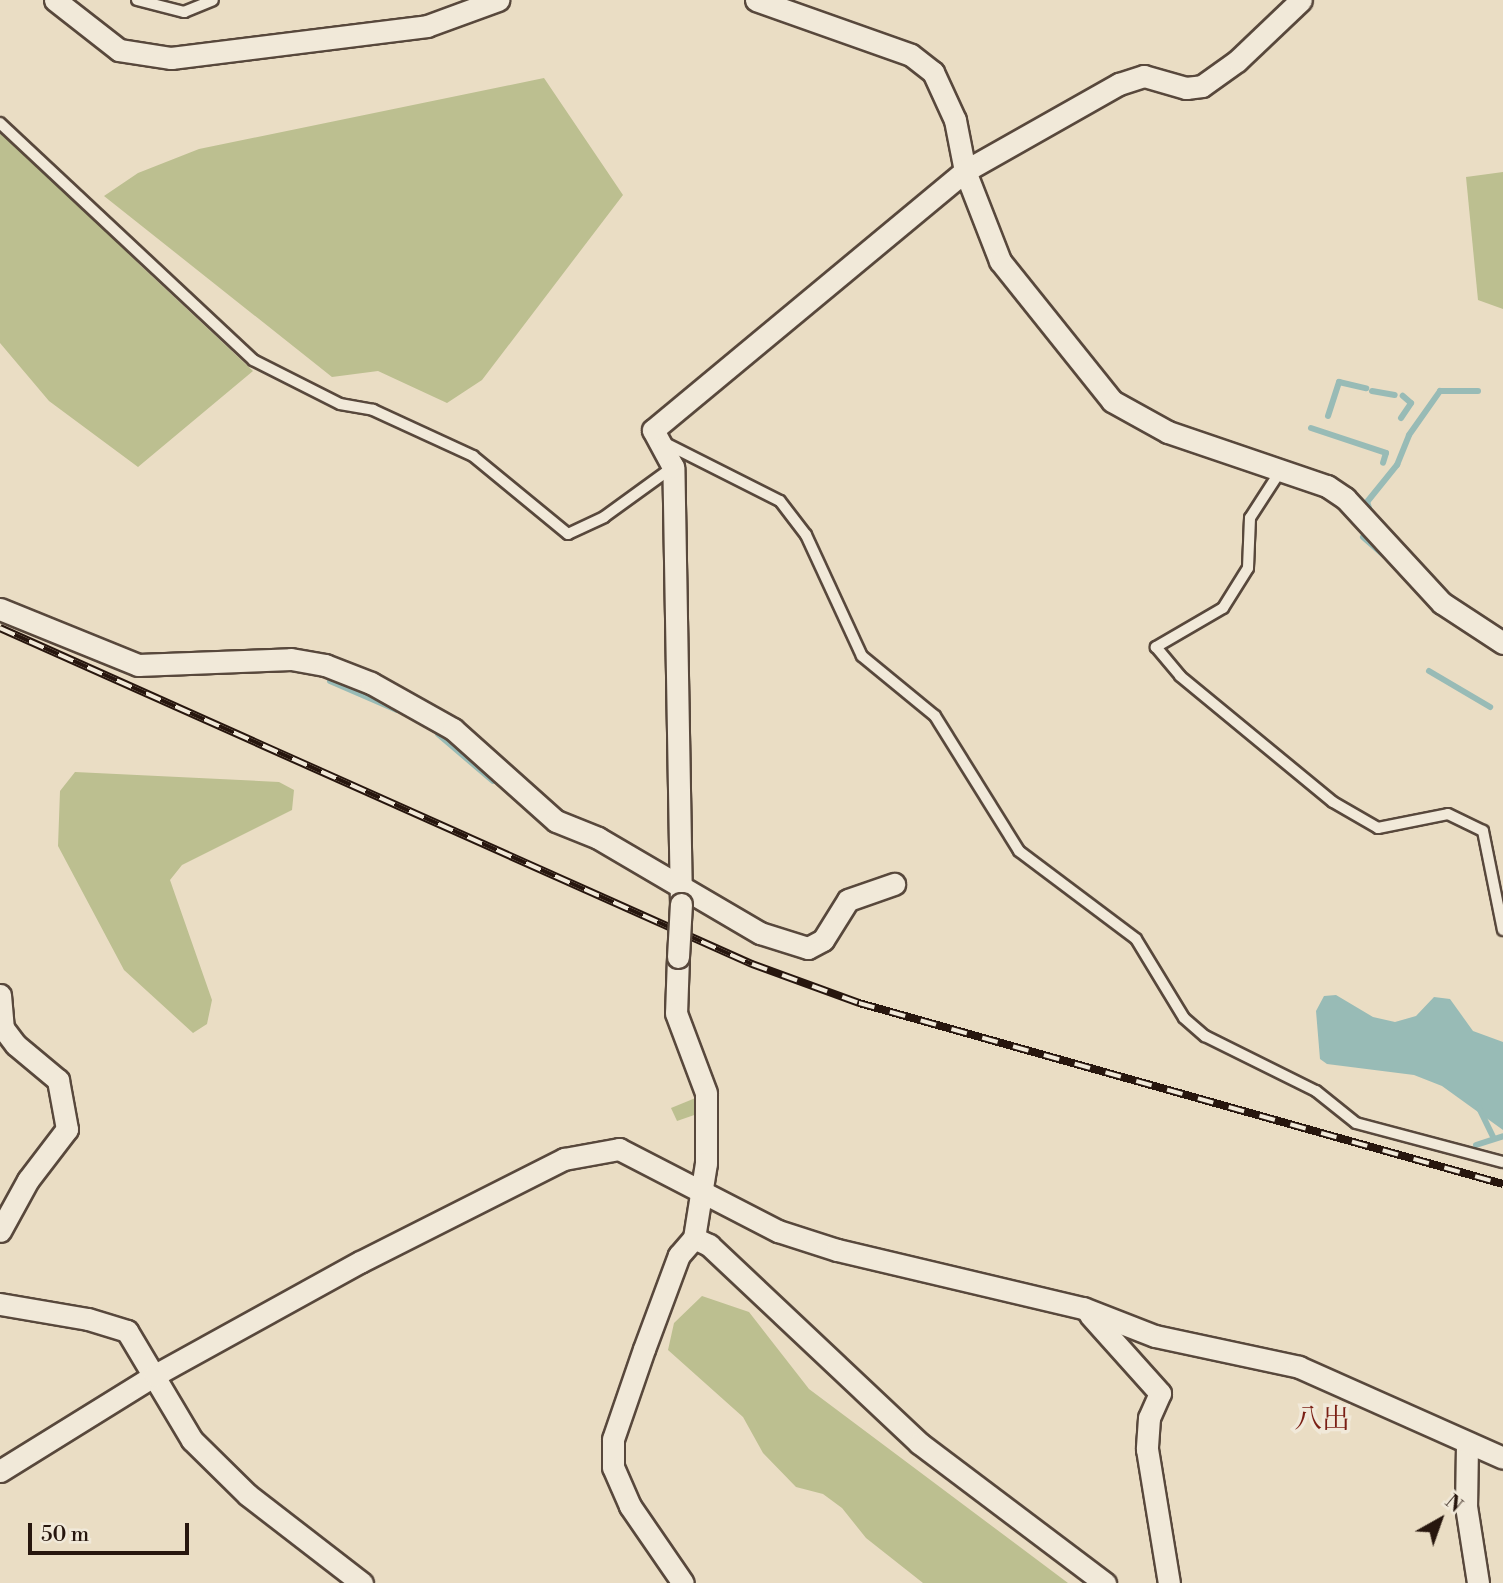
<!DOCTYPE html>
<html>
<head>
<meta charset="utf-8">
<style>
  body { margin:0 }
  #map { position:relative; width:1503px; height:1583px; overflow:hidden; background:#eaddc4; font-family:"Libre Bodoni","Noto Serif JP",serif }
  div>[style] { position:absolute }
  .green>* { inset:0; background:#bcbf90 }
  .water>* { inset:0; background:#98bbb6 }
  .stream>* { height:6px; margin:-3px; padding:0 3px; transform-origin:3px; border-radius:3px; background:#98bbb6 }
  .roads { filter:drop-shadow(2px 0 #58483c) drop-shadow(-2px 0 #58483c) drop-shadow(0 2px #58483c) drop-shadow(0 -2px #58483c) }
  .lane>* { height:10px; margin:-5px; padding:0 5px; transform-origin:5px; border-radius:5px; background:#f1e9d9 }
  .street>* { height:21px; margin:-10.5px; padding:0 10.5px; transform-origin:10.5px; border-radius:10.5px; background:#f1e9d9 }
  .rail>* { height:8px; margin-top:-4px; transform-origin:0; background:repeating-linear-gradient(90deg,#f1e9d9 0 16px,#27160e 0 32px); box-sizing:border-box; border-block:2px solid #27160e }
  .bridges { filter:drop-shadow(2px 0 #58483c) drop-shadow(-2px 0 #58483c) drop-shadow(0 2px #58483c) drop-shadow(0 -2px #58483c) }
  .street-bridge>* { height:21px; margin:-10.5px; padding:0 10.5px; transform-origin:10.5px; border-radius:10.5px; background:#f1e9d9 }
  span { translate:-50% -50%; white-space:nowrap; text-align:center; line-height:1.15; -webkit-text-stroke:7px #f1e9d9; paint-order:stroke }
  .quarter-label { font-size:28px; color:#7a1f14 }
  .north { position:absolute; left:1405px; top:1485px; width:70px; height:70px; -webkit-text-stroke:5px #f1e9d9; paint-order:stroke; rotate:40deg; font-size:19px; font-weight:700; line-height:28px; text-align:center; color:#27160e }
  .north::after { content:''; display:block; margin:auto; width:24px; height:32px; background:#27160e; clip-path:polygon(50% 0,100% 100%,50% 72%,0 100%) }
  .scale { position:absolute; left:28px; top:1523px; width:161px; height:32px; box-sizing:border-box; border:4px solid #27160e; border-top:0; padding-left:9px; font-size:21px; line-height:24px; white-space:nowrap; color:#27160e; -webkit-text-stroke:5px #f1e9d9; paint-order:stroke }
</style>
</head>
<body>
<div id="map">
  <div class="green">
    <i style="clip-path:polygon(544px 78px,623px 195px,482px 380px,447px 403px,378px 371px,332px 377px,104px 196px,138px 173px,199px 149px)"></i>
    <i style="clip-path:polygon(0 130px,85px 206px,139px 264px,253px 371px,138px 467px,49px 401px,0 343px)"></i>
    <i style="clip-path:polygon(1503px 172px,1503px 309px,1478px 300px,1466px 177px)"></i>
    <i style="clip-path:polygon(75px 772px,279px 782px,294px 790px,292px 810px,182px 865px,170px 880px,212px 1000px,207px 1024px,193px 1033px,124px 970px,58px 846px,60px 791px)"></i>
    <i style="clip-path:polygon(698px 1097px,700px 1113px,677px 1121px,671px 1108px)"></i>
    <i style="clip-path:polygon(702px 1296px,749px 1312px,809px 1389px,1068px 1583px,923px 1583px,866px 1538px,842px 1508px,823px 1494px,796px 1487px,763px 1453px,743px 1417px,668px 1350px,674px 1323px)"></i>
  </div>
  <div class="water">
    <i style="clip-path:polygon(1336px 995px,1373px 1017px,1395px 1022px,1416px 1016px,1434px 997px,1450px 999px,1473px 1031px,1503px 1042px,1503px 1130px,1442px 1086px,1414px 1075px,1327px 1064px,1320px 1059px,1316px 1011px,1324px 996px)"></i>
  </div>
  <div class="stream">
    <i style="left:1372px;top:391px;width:23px;rotate:10deg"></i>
    <i style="left:1328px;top:416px;width:36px;rotate:-72deg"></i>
    <i style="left:1339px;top:382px;width:28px;rotate:13deg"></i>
    <i style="left:1401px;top:418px;width:18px;rotate:-56deg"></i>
    <i style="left:1411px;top:403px;width:11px;rotate:-139deg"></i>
    <i style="left:1311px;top:428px;width:79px;rotate:18.4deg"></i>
    <i style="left:1386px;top:453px;width:10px;rotate:107deg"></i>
    <i style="left:1370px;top:511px;width:9px;rotate:-108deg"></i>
    <i style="left:1367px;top:502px;width:48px;rotate:-51deg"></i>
    <i style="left:1397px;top:465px;width:32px;rotate:-68deg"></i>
    <i style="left:1409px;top:435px;width:54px;rotate:-54.8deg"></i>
    <i style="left:1440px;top:391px;width:38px"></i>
    <i style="left:1363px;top:537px;width:28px;rotate:41deg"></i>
    <i style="left:1429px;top:671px;width:71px;rotate:30.5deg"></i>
    <i style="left:330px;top:681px;width:73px;rotate:23.4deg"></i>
    <i style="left:438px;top:734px;width:72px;rotate:40.5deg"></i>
    <i style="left:1479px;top:1108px;width:32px;rotate:64deg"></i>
    <i style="left:1476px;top:1145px;width:28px;rotate:-18deg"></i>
  </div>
  <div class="roads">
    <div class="lane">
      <i style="left:137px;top:0;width:49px;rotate:14.3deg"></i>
      <i style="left:184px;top:12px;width:31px;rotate:-22deg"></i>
      <i style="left:0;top:123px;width:347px;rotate:43.1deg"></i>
      <i style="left:253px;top:360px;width:97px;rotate:26.8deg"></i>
      <i style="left:340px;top:404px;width:34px;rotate:10deg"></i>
      <i style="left:373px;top:410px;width:110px;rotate:24.7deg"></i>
      <i style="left:473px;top:456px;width:123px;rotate:39.4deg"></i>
      <i style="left:568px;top:534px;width:40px;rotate:-25deg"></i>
      <i style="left:604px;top:517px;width:85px;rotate:-35.9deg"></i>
      <i style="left:663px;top:442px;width:131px;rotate:26.8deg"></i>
      <i style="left:780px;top:501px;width:43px;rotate:52.6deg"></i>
      <i style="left:806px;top:535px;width:133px;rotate:65.2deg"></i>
      <i style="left:862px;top:656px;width:94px;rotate:39.4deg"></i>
      <i style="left:935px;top:716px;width:159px;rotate:58.1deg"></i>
      <i style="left:1019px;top:851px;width:146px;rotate:36.9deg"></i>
      <i style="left:1136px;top:939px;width:92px;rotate:58.7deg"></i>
      <i style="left:1184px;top:1018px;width:28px;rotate:41deg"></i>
      <i style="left:1205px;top:1036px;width:124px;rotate:26.4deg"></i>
      <i style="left:1316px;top:1091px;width:51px;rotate:38.7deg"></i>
      <i style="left:1356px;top:1123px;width:152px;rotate:14.9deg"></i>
      <i style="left:1281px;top:470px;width:57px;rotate:122.9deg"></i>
      <i style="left:1250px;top:518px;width:50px;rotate:92.3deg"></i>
      <i style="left:1248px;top:568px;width:47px;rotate:122deg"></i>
      <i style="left:1223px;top:608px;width:78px;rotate:149.8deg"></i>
      <i style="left:1156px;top:647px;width:38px;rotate:50deg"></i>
      <i style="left:1180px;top:676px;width:198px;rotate:39.5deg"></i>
      <i style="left:1333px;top:802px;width:52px;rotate:30deg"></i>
      <i style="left:1378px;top:828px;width:71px;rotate:-11.3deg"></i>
      <i style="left:1448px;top:814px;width:39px;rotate:26deg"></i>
      <i style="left:1483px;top:831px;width:101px;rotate:78.6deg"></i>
    </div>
    <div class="street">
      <i style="left:55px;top:0;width:81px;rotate:38deg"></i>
      <i style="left:119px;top:50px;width:53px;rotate:8.7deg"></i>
      <i style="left:171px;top:58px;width:258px;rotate:-7.1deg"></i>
      <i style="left:427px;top:26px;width:76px;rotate:-20.1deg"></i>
      <i style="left:756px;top:0;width:164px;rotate:19.5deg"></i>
      <i style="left:911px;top:55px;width:28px;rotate:38deg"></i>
      <i style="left:933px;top:72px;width:53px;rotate:65.4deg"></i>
      <i style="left:955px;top:120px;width:52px;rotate:78.9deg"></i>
      <i style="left:965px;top:171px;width:97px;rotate:68.7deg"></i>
      <i style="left:1000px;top:261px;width:179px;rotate:51.3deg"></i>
      <i style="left:1112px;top:401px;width:64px;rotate:29deg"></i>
      <i style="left:1168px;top:432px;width:168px;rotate:18.8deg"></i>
      <i style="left:1327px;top:486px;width:22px;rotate:34deg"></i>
      <i style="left:1345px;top:498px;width:143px;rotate:47.3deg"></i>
      <i style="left:1442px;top:603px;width:73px;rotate:33.3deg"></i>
      <i style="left:0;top:609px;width:149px;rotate:22.1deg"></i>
      <i style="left:138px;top:665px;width:153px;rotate:-2.2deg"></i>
      <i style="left:291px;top:659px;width:35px;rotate:10deg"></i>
      <i style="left:325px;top:665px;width:49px;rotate:21.4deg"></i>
      <i style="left:371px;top:683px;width:94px;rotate:29.3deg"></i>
      <i style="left:453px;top:729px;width:138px;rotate:41.8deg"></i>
      <i style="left:556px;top:821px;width:45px;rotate:22deg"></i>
      <i style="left:598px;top:838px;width:188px;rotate:30.4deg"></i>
      <i style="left:760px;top:933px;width:50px;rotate:17.4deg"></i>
      <i style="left:808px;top:948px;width:17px;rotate:-28deg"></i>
      <i style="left:823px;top:940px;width:47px;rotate:-58deg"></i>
      <i style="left:848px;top:900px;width:49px;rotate:-19.2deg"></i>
      <i style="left:681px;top:904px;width:437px;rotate:-91deg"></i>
      <i style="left:673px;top:467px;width:42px;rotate:-118.4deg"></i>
      <i style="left:653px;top:430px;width:405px;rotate:-39.7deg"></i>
      <i style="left:965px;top:171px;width:177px;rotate:-29.5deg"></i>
      <i style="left:1119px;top:84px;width:26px;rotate:-18deg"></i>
      <i style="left:1144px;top:76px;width:44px;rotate:15.9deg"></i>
      <i style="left:1186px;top:88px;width:16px;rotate:-7deg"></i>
      <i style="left:1202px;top:86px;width:43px;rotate:-35.5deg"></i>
      <i style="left:1237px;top:61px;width:88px;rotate:-43.6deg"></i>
      <i style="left:678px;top:957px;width:56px;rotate:92deg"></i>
      <i style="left:676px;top:1013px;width:85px;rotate:69.4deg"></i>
      <i style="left:706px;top:1093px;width:70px;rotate:90deg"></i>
      <i style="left:706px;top:1163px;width:76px;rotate:99.1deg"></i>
      <i style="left:694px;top:1238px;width:23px;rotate:131deg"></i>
      <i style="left:679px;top:1255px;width:100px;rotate:110.4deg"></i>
      <i style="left:644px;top:1349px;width:95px;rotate:109deg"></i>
      <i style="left:613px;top:1439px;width:28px;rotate:90deg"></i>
      <i style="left:613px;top:1467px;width:43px;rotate:66.4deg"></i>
      <i style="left:630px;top:1506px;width:93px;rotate:55.5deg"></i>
      <i style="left:0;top:995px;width:33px;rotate:85deg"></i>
      <i style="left:3px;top:1028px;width:21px;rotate:53deg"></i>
      <i style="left:16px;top:1045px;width:55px;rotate:39.8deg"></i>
      <i style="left:58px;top:1080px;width:50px;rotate:79.6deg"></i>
      <i style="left:67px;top:1129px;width:64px;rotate:127.4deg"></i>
      <i style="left:28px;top:1180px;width:58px;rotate:118.8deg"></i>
      <i style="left:694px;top:1238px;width:17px;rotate:25deg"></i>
      <i style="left:709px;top:1245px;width:289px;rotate:43.3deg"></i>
      <i style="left:919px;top:1443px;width:233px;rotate:37deg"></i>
      <i style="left:0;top:1304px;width:89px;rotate:9.7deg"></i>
      <i style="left:88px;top:1319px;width:41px;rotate:17.1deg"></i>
      <i style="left:127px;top:1331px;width:127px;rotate:59.2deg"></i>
      <i style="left:192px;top:1440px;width:78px;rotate:44.5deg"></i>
      <i style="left:248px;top:1495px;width:144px;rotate:37.7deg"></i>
      <i style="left:1090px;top:1315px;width:105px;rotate:48.1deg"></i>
      <i style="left:1160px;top:1393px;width:27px;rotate:114deg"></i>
      <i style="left:1149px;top:1418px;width:31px;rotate:94deg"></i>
      <i style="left:1147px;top:1449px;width:136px;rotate:80.7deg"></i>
      <i style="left:1467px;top:1445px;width:61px;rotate:90.9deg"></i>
      <i style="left:1466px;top:1506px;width:78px;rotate:81.1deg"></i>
      <i style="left:0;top:1471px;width:182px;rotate:-31.8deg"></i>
      <i style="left:155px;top:1375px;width:234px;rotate:-28.9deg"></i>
      <i style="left:360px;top:1262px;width:229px;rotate:-26.8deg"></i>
      <i style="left:564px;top:1159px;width:56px;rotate:-10.3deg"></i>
      <i style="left:619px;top:1149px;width:179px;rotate:27.3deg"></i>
      <i style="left:778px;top:1231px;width:62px;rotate:17.9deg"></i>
      <i style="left:837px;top:1250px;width:253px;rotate:13.3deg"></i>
      <i style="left:1083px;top:1308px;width:77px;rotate:21.3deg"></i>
      <i style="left:1155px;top:1336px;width:147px;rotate:12.1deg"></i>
      <i style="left:1299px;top:1367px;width:223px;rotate:24deg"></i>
    </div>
  </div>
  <div class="rail">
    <i style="left:0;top:628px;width:824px;rotate:24.08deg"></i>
    <i style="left:752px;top:964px;width:114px;rotate:20deg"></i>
    <i style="left:859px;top:1003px;width:669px;rotate:15.7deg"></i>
  </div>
  <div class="bridges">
    <div class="street-bridge">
      <i style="left:678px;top:957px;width:53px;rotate:-86.8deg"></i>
    </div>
  </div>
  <div class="quarter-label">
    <span style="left:1322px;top:1420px">八出</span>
  </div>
  <div class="north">N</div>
  <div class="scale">50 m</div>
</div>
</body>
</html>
